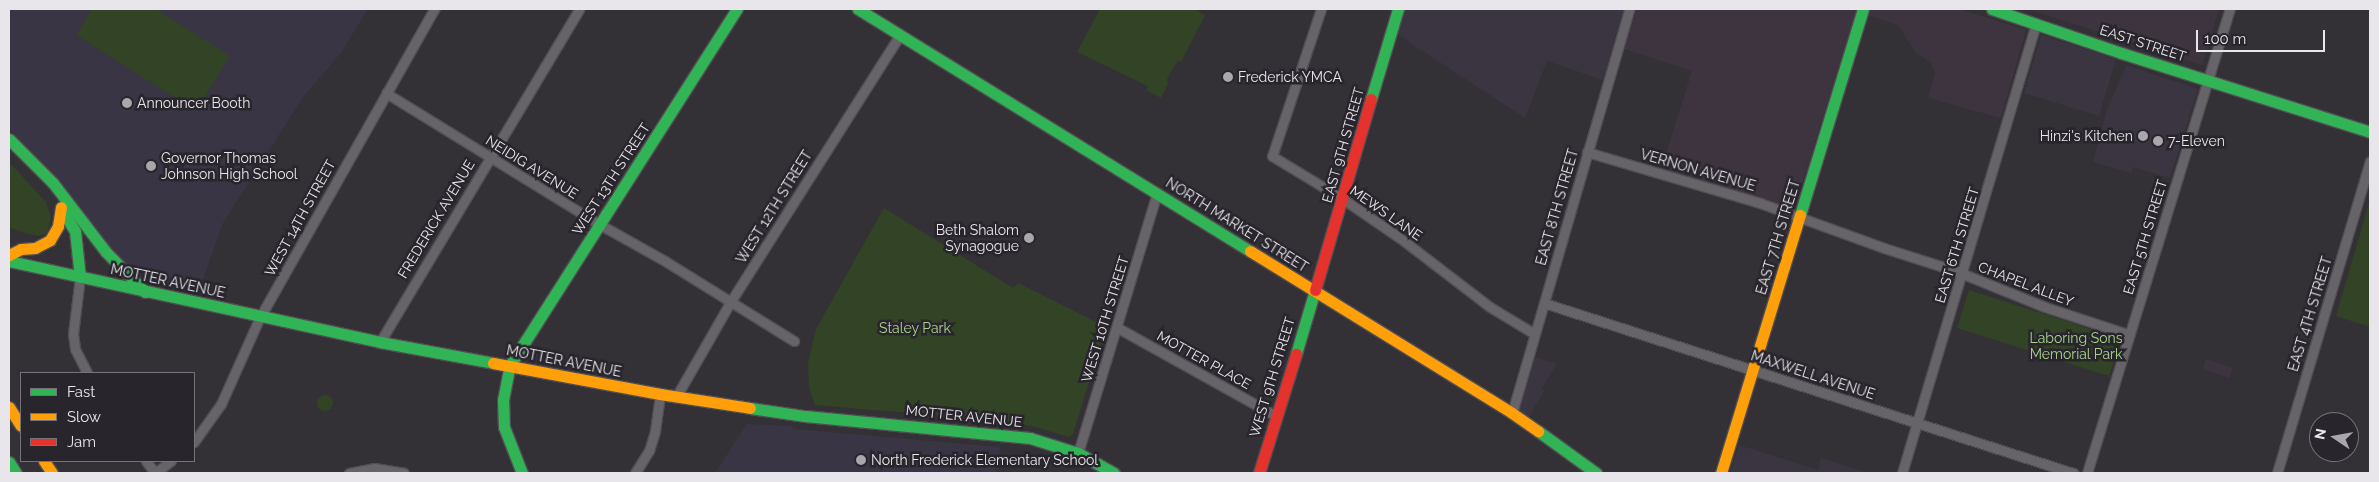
<!DOCTYPE html>
<html>
<head>
<meta charset="utf-8">
<style>
  body { margin:0 }
  #map { position:relative; width:2379px; height:482px; overflow:hidden; background:#333136; font-family:Raleway,sans-serif }
  div>[style] { position:absolute }
  .built>* { inset:0; background:#3b3441 }
  .industrial>* { inset:0; background:#3e3440 }
  .education>* { inset:0; background:#393545 }
  .green>* { inset:0; background:#324326 }
  .round { border-radius:50% }
  .roads { filter:drop-shadow(1px 0 #514e53) drop-shadow(-1px 0 #514e53) drop-shadow(0 1px #514e53) drop-shadow(0 -1px #514e53) }
  .street>* { height:9px; margin:-4.5px; padding:0 4.5px; transform-origin:4.5px; border-radius:4.5px; background:#666468 }
  .fast>* { height:11px; margin:-5.5px; padding:0 5.5px; transform-origin:5.5px; border-radius:5.5px; background:#30b455 }
  .slow>* { height:11px; margin:-5.5px; padding:0 5.5px; transform-origin:5.5px; border-radius:5.5px; background:#ff9f0a }
  .jam>* { height:11px; margin:-5.5px; padding:0 5.5px; transform-origin:5.5px; border-radius:5.5px; background:#e5322d }
  .dots>* { width:14px; height:14px; translate:-50% -50%; box-sizing:border-box; border:2px solid #29252d; border-radius:50% }
  span { translate:-50% -50%; white-space:nowrap; text-align:center; line-height:1.15; -webkit-text-stroke:5px #29252d; paint-order:stroke }
  .street-label { font-size:14px; color:#e8e5eb }
  .poi-label { font-size:14px; color:#e8e5eb }
  .left { translate:0 -50%; text-align:left }
  .right { translate:-100% -50%; text-align:right }
  .park-label { font-size:14px; color:#a8d48a }
  .frame { position:absolute; inset:0; border:10px solid #e8e5eb; pointer-events:none }
  .legend { position:absolute; left:20px; top:372px; width:175px; height:90px; box-sizing:border-box; background:#29252d; border:1px solid #757279; margin:0; padding:6px 9px; list-style:none; font-size:15px; color:#e8e5eb }
  .legend li { display:flex; align-items:center; gap:10px; height:25px }
  .legend b { width:25px; border:1px solid #757279 }
  .north { position:absolute; left:2309px; top:412px; width:50px; height:50px; box-sizing:border-box; background:#29252d; border:1px solid #757279; border-radius:50%; rotate:282deg; font-size:14px; font-weight:700; line-height:20px; text-align:center; color:#e8e5eb }
  .north::after { content:''; display:block; margin:auto; width:18px; height:22px; background:#a9a6ac; clip-path:polygon(50% 0,100% 100%,50% 72%,0 100%) }
  .scale { position:absolute; left:2196px; top:30px; width:129px; height:22px; box-sizing:border-box; border:2px solid #e8e5eb; border-top:0; padding-left:6px; font-size:15px; line-height:18px; white-space:nowrap; color:#e8e5eb; -webkit-text-stroke:4px #29252d; paint-order:stroke }
</style>
</head>
<body>
<div id="map">
  <div class="built">
    <i style="clip-path:polygon(1403px 9px,1624px 9px,1603px 80px,1547px 61px,1525px 118px,1395px 33px)"></i>
    <i style="clip-path:polygon(2041px 35px,2116px 59px,2099px 116px,2024px 93px)"></i>
    <i style="clip-path:polygon(2126px 65px,2198px 89px,2170px 178px,2133px 167px,2131px 173px,2093px 162px,2106px 113px)"></i>
    <i style="clip-path:polygon(1535px 357px,1557px 364px,1542px 388px,1545px 390px,1528px 418px,1519px 410px)"></i>
    <i style="clip-path:polygon(1739px 445px,1818px 470px,1821px 458px,1869px 473px,1730px 473px)"></i>
  </div>
  <div class="industrial">
    <i style="clip-path:polygon(1637px 9px,1857px 9px,1793px 212px,1661px 170px,1692px 71px,1624px 49px)"></i>
    <i style="clip-path:polygon(1869px 9px,1959px 9px,2026px 30px,2001px 118px,1928px 98px,1935px 73px,1931px 62px,1916px 53px,1898px 25px,1867px 15px)"></i>
    <i style="clip-path:polygon(2027px 9px,2219px 9px,2202px 65px)"></i>
    <i style="clip-path:polygon(2206px 359px,2233px 368px,2229px 378px,2203px 369px)"></i>
  </div>
  <div class="education">
    <i style="clip-path:polygon(9px 9px,368px 9px,341px 53px,303px 97px,223px 223px,200px 287px,161px 283px,135px 270px,111px 251px,67px 192px,9px 128px)"></i>
    <i style="clip-path:polygon(747px 424px,791px 426px,794px 429px,1000px 447px,996px 473px,715px 473px)"></i>
  </div>
  <div class="green">
    <i style="clip-path:polygon(92px 9px,156px 9px,230px 56px,196px 111px,76px 35px)"></i>
    <i style="clip-path:polygon(1100px 9px,1195px 9px,1205px 15px,1181px 62px,1178px 60px,1167px 79px,1168px 84px,1161px 98px,1146px 90px,1148px 86px,1077px 52px)"></i>
    <i style="clip-path:polygon(9px 162px,46px 202px,51px 217px,48px 230px,45px 234px,38px 236px,24px 233px,9px 227px)"></i>
    <i style="clip-path:polygon(2370px 200px,2370px 327px,2336px 316px)"></i>
    <i style="clip-path:polygon(884px 208px,1013px 288px,1018px 283px,1106px 327px,1073px 434px,1069px 437px,1032px 426px,1003px 421px,815px 405px,809px 388px,808px 362px,816px 329px)"></i>
    <i style="clip-path:polygon(1969px 290px,2121px 339px,2109px 376px,1957px 328px)"></i>
    <i class="round" style="left:317px;top:395px;width:16px;height:16px"></i>
  </div>
  <div class="roads">
    <div class="street">
      <i style="left:1321px;top:9px;width:155px;rotate:108.4deg"></i>
      <i style="left:1272px;top:156px;width:83px;rotate:31.2deg"></i>
      <i style="left:1343px;top:199px;width:69px;rotate:34.4deg"></i>
      <i style="left:1400px;top:238px;width:113px;rotate:37.5deg"></i>
      <i style="left:1490px;top:307px;width:52px;rotate:31deg"></i>
      <i style="left:386px;top:93px;width:250px;rotate:31.6deg"></i>
      <i style="left:599px;top:224px;width:76px;rotate:29.3deg"></i>
      <i style="left:665px;top:261px;width:152px;rotate:31.8deg"></i>
      <i style="left:1587px;top:152px;width:180px;rotate:16.4deg"></i>
      <i style="left:1760px;top:203px;width:132px;rotate:19.9deg"></i>
      <i style="left:1884px;top:248px;width:76px;rotate:17.7deg"></i>
      <i style="left:1956px;top:271px;width:96px;rotate:22deg"></i>
      <i style="left:2045px;top:307px;width:89px;rotate:18.2deg"></i>
      <i style="left:80px;top:277px;width:57px;rotate:97deg"></i>
      <i style="left:73px;top:334px;width:15px;rotate:82deg"></i>
      <i style="left:75px;top:349px;width:27px;rotate:63deg"></i>
      <i style="left:1544px;top:303px;width:556px;rotate:17.82deg"></i>
      <i style="left:1118px;top:328px;width:181px;rotate:29.1deg"></i>
      <i style="left:380px;top:342px;width:388px;rotate:-59.1deg"></i>
      <i style="left:676px;top:397px;width:111px;rotate:-60.2deg"></i>
      <i style="left:731px;top:301px;width:315px;rotate:-57.6deg"></i>
      <i style="left:1512px;top:413px;width:421px;rotate:-73.8deg"></i>
      <i style="left:194px;top:442px;width:47px;rotate:-54.6deg"></i>
      <i style="left:221px;top:404px;width:95px;rotate:-65.9deg"></i>
      <i style="left:260px;top:317px;width:354px;rotate:-60.5deg"></i>
      <i style="left:1078px;top:453px;width:272px;rotate:-73.1deg"></i>
      <i style="left:146px;top:461px;width:15px;rotate:53deg"></i>
      <i style="left:155px;top:473px;width:20px;rotate:-37deg"></i>
      <i style="left:349px;top:473px;width:25px;rotate:-11deg"></i>
      <i style="left:374px;top:468px;width:30px;rotate:9deg"></i>
      <i style="left:635px;top:473px;width:26px;rotate:-58deg"></i>
      <i style="left:649px;top:451px;width:21px;rotate:-73deg"></i>
      <i style="left:655px;top:431px;width:37px;rotate:-82deg"></i>
      <i style="left:1902px;top:473px;width:469px;rotate:-73.4deg"></i>
      <i style="left:2087px;top:473px;width:486px;rotate:-72.9deg"></i>
      <i style="left:2277px;top:473px;width:325px;rotate:-73.4deg"></i>
    </div>
    <div class="fast">
      <i style="left:858px;top:9px;width:461px;rotate:31.7deg"></i>
      <i style="left:1992px;top:9px;width:136px;rotate:18.8deg"></i>
      <i style="left:2121px;top:53px;width:261px;rotate:17.6deg"></i>
      <i style="left:1371px;top:99px;width:94px;rotate:-73.3deg"></i>
      <i style="left:9px;top:139px;width:62px;rotate:45deg"></i>
      <i style="left:53px;top:183px;width:87px;rotate:52.5deg"></i>
      <i style="left:106px;top:252px;width:56px;rotate:45.7deg"></i>
      <i style="left:61px;top:208px;width:27px;rotate:59deg"></i>
      <i style="left:75px;top:231px;width:46px;rotate:83.8deg"></i>
      <i style="left:1800px;top:215px;width:215px;rotate:-73deg"></i>
      <i style="left:9px;top:261px;width:380px;rotate:12.3deg"></i>
      <i style="left:380px;top:342px;width:115px;rotate:10.5deg"></i>
      <i style="left:1296px;top:354px;width:67px;rotate:-73.5deg"></i>
      <i style="left:750px;top:408px;width:56px;rotate:8.3deg"></i>
      <i style="left:805px;top:416px;width:226px;rotate:5.6deg"></i>
      <i style="left:1030px;top:438px;width:50px;rotate:17.4deg"></i>
      <i style="left:1078px;top:453px;width:41px;rotate:29.1deg"></i>
      <i style="left:1538px;top:431px;width:72px;rotate:35.9deg"></i>
      <i style="left:9px;top:462px;width:13px;rotate:58deg"></i>
      <i style="left:522px;top:473px;width:49px;rotate:-111.4deg"></i>
      <i style="left:504px;top:427px;width:27px;rotate:-92deg"></i>
      <i style="left:503px;top:400px;width:36px;rotate:-79deg"></i>
      <i style="left:510px;top:365px;width:422px;rotate:-57.5deg"></i>
    </div>
    <div class="slow">
      <i style="left:1250px;top:251px;width:308px;rotate:31.7deg"></i>
      <i style="left:1512px;top:413px;width:32px;rotate:35deg"></i>
      <i style="left:9px;top:255px;width:13px;rotate:-27deg"></i>
      <i style="left:21px;top:249px;width:14px;rotate:-4deg"></i>
      <i style="left:35px;top:248px;width:17px;rotate:-28deg"></i>
      <i style="left:50px;top:240px;width:16px;rotate:-60deg"></i>
      <i style="left:58px;top:226px;width:19px;rotate:-81deg"></i>
      <i style="left:493px;top:363px;width:170px;rotate:10.5deg"></i>
      <i style="left:660px;top:394px;width:91px;rotate:8.8deg"></i>
      <i style="left:9px;top:407px;width:22px;rotate:58deg"></i>
      <i style="left:44px;top:461px;width:14px;rotate:56deg"></i>
      <i style="left:1721px;top:473px;width:270px;rotate:-73deg"></i>
    </div>
    <div class="jam">
      <i style="left:1315px;top:290px;width:199px;rotate:-73.7deg"></i>
      <i style="left:1259px;top:473px;width:125px;rotate:-72.7deg"></i>
    </div>
  </div>
  <div class="dots">
    <i style="left:1228px;top:77px;background:#a9a6ac"></i>
    <i style="left:127px;top:103px;background:#a9a6ac"></i>
    <i style="left:2143px;top:136px;background:#a9a6ac"></i>
    <i style="left:2158px;top:141px;background:#a9a6ac"></i>
    <i style="left:151px;top:166px;background:#a9a6ac"></i>
    <i style="left:1029px;top:238px;background:#a9a6ac"></i>
    <i style="left:861px;top:460px;background:#a9a6ac"></i>
  </div>
  <div class="street-label">
    <span style="left:2143px;top:43px;rotate:18deg">EAST STREET</span>
    <span style="left:1343px;top:145px;rotate:-74deg">EAST 9TH STREET</span>
    <span style="left:532px;top:167px;rotate:32deg">NEIDIG AVENUE</span>
    <span style="left:1698px;top:170px;rotate:16deg">VERNON AVENUE</span>
    <span style="left:611px;top:179px;rotate:-57deg">WEST 13TH STREET</span>
    <span style="left:774px;top:207px;rotate:-58deg">WEST 12TH STREET</span>
    <span style="left:1557px;top:207px;rotate:-74deg">EAST 8TH STREET</span>
    <span style="left:1386px;top:213px;rotate:35deg">MEWS LANE</span>
    <span style="left:300px;top:218px;rotate:-61deg">WEST 14TH STREET</span>
    <span style="left:436px;top:219px;rotate:-59deg">FREDERICK AVENUE</span>
    <span style="left:1237px;top:225px;rotate:32deg">NORTH MARKET STREET</span>
    <span style="left:1778px;top:237px;rotate:-73deg">EAST 7TH STREET</span>
    <span style="left:2145px;top:237px;rotate:-73deg">EAST 5TH STREET</span>
    <span style="left:1957px;top:245px;rotate:-73deg">EAST 6TH STREET</span>
    <span style="left:168px;top:281px;rotate:12deg">MOTTER AVENUE</span>
    <span style="left:2026px;top:284px;rotate:21deg">CHAPEL ALLEY</span>
    <span style="left:2310px;top:314px;rotate:-73deg">EAST 4TH STREET</span>
    <span style="left:1105px;top:319px;rotate:-73deg">WEST 10TH STREET</span>
    <span style="left:1204px;top:360px;rotate:29deg">MOTTER PLACE</span>
    <span style="left:564px;top:361px;rotate:11deg">MOTTER AVENUE</span>
    <span style="left:1813px;top:375px;rotate:18deg">MAXWELL AVENUE</span>
    <span style="left:1272px;top:377px;rotate:-73deg">WEST 9TH STREET</span>
    <span style="left:964px;top:416px;rotate:6deg">MOTTER AVENUE</span>
  </div>
  <div class="poi-label">
    <span class="left" style="left:1238px;top:77px">Frederick YMCA</span>
    <span class="left" style="left:137px;top:103px">Announcer Booth</span>
    <span class="right" style="left:2133px;top:136px">Hinzi's Kitchen</span>
    <span class="left" style="left:2168px;top:141px">7-Eleven</span>
    <span class="left" style="left:161px;top:166px">Governor Thomas<br>Johnson High School</span>
    <span class="right" style="left:1019px;top:238px">Beth Shalom<br>Synagogue</span>
    <span class="left" style="left:871px;top:460px">North Frederick Elementary School</span>
  </div>
  <div class="park-label">
    <span style="left:915px;top:328px">Staley Park</span>
    <span style="left:2076px;top:346px">Laboring Sons<br>Memorial Park</span>
  </div>
  <div class="frame"></div>
  <ul class="legend">
  <li><b style="height:6px;background:#30b455"></b>Fast</li>
  <li><b style="height:6px;background:#ff9f0a"></b>Slow</li>
  <li><b style="height:6px;background:#e5322d"></b>Jam</li>
  </ul>
  <div class="north">N</div>
  <div class="scale">100 m</div>
</div>
</body>
</html>
